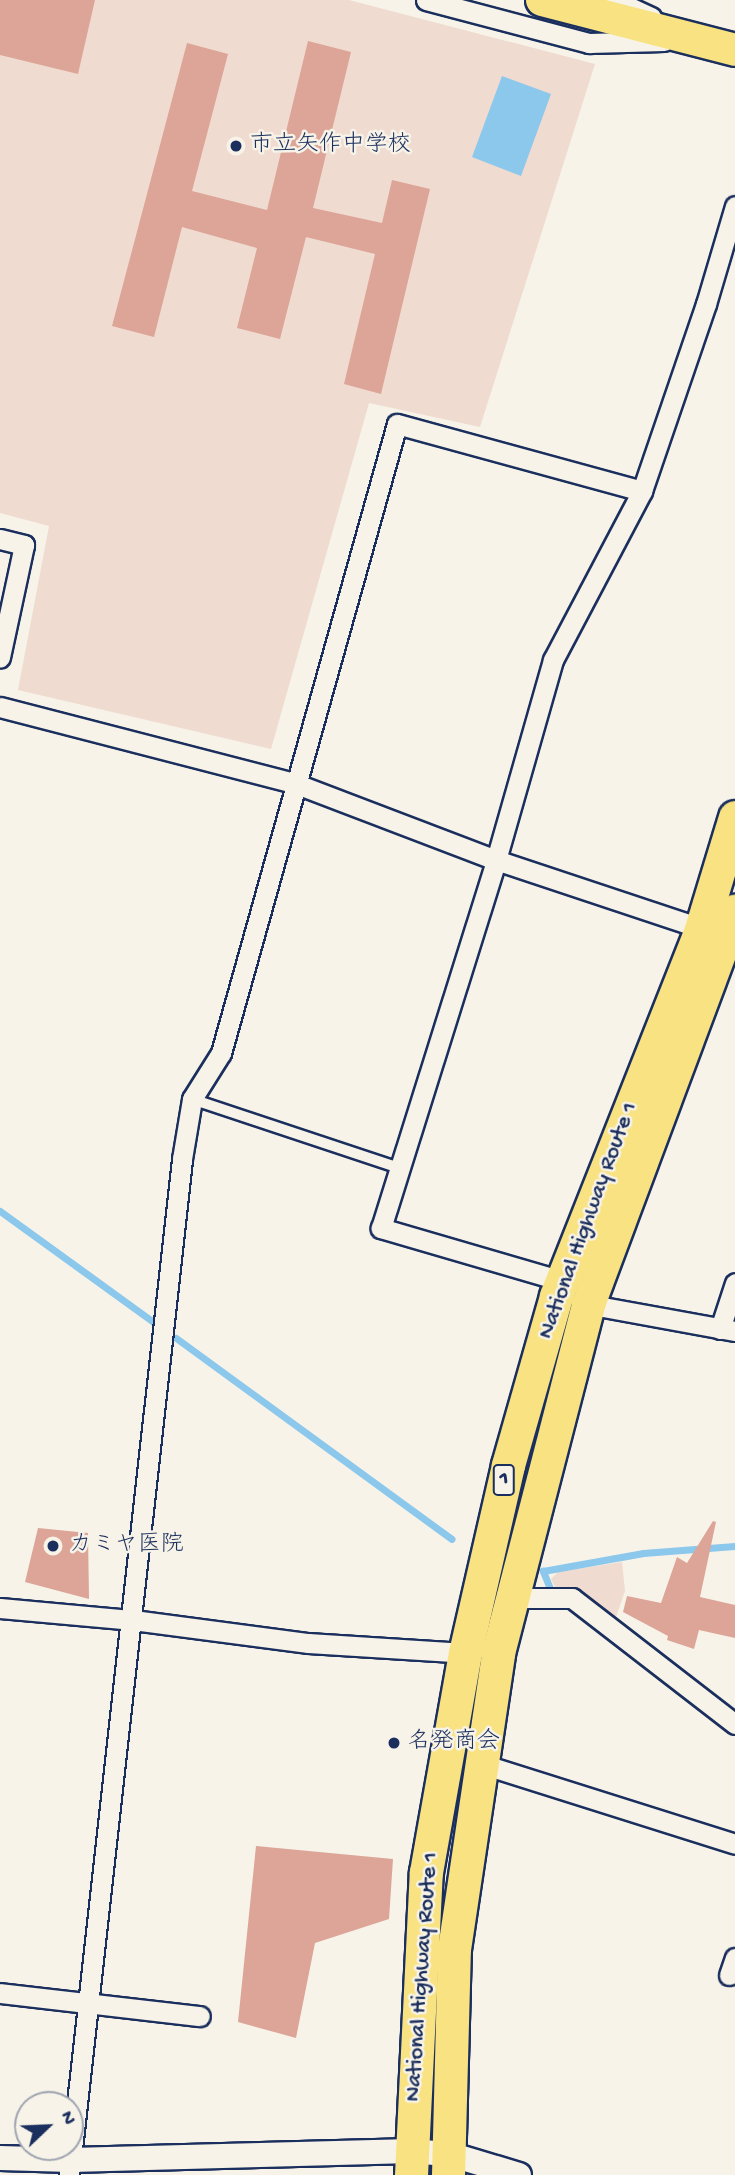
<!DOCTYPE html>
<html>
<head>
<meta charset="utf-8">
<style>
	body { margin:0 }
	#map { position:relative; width:735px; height:2175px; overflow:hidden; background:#f7f3e8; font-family:"Gochi Hand","Klee One",sans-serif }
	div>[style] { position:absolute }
	.built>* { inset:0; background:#efdbd0 }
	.water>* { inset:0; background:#8cc7ec }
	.stream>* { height:7px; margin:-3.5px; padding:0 3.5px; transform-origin:3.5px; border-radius:3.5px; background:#8cc7ec }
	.building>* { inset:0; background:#dda498 }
	.roads { filter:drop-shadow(2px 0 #1b2f5e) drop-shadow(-2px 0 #1b2f5e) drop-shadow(0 2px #1b2f5e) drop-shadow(0 -2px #1b2f5e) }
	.service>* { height:10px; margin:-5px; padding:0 5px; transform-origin:5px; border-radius:5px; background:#f7f3e8 }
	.minor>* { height:19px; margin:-9.5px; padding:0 9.5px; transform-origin:9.5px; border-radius:9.5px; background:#f7f3e8 }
	.tertiary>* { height:24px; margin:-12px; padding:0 12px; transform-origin:12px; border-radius:12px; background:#f7f3e8 }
	.primary>* { height:32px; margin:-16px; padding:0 16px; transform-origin:16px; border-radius:16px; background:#f8e281 }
	.trunk>* { height:33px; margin:-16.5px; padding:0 16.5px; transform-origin:16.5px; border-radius:16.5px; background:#f8e281 }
	.dots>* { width:19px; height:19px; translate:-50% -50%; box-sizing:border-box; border:4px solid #f7f3e8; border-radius:50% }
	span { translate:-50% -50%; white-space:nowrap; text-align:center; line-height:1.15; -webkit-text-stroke:5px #f7f3e8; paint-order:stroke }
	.shield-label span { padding:2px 5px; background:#f7f3e8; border:2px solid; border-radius:5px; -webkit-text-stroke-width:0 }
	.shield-label { font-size:21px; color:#1b2f5e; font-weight:700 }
	.poi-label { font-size:23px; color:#1b2f5e }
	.left { translate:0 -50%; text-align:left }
	.street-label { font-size:23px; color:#1b2f5e }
	.north { position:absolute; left:14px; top:2091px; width:70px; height:70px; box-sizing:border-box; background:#f7f3e8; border:2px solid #9fa5b1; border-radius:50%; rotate:67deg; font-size:19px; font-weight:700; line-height:28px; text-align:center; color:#1b2f5e }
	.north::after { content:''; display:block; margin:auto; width:24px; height:32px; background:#1b2f5e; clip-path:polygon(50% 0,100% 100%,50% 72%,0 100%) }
</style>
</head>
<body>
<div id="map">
	<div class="built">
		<div style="clip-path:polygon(0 0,349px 0,595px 64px,480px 427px,369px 403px,271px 749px,18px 690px,49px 526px,0 513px)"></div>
		<div style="clip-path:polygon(622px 1562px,625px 1591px,615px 1620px,556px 1589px,551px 1579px,558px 1572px)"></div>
	</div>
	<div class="water">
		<div style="clip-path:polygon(502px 76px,551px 94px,521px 176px,472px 157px)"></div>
	</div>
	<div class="stream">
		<div style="left:0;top:1211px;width:191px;rotate:35.9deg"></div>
		<div style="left:176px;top:1338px;width:341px;rotate:36.1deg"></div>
		<div style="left:551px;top:1591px;width:22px;rotate:-112deg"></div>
		<div style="left:543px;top:1571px;width:102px;rotate:-10.2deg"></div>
		<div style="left:643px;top:1553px;width:92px;rotate:-4.4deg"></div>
	</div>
	<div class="building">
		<div style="clip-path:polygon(0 0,95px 0,78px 74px,0 55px)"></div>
		<div style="clip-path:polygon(308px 41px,351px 52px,313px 208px,382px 223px,392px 180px,430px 189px,381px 394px,344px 384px,375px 254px,306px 237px,280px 339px,237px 328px,257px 248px,182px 227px,154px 337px,112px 326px,187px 43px,228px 54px,192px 191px,267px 210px)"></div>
		<div style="clip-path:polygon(713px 1521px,716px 1522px,700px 1597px,735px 1605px,735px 1638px,699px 1630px,694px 1649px,667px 1640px,668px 1636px,623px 1612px,627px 1596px,661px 1603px,677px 1557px,687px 1563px)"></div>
		<div style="clip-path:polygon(38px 1528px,88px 1533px,89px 1599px,25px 1582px)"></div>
		<div style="clip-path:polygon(256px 1846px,393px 1859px,389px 1919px,315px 1943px,296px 2038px,238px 2022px)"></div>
	</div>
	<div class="roads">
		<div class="service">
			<div style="left:192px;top:1099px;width:219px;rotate:18.4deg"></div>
		</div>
		<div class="minor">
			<div style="left:426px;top:0;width:169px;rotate:14.8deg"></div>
			<div style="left:589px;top:43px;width:75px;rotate:-1.5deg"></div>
			<div style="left:614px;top:0;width:41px;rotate:24.7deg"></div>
			<div style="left:0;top:539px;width:25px;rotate:14deg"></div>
			<div style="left:24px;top:545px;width:115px;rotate:102.1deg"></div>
			<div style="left:0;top:707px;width:304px;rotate:14.5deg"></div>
			<div style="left:294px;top:783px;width:216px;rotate:20.9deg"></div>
			<div style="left:496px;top:860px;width:225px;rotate:18.4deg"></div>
			<div style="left:562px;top:1281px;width:189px;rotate:-163.7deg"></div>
			<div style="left:381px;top:1228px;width:386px;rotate:-72.6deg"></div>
			<div style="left:496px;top:860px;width:208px;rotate:-74.1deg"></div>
			<div style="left:553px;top:660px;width:191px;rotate:-62.2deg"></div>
			<div style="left:642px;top:491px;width:198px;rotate:-71.1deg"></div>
			<div style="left:706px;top:304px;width:102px;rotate:-73.5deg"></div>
			<div style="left:581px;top:1303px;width:157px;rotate:10.3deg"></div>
			<div style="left:720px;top:1329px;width:48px;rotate:-71.9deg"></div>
			<div style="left:514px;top:1598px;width:58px"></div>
			<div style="left:572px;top:1598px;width:206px;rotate:37.7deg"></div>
			<div style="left:0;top:1608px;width:134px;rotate:5.2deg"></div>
			<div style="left:133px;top:1620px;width:177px;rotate:7.5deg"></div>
			<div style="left:308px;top:1643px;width:157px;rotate:3.6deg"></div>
			<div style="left:482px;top:1764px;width:265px;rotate:17.5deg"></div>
			<div style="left:729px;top:1975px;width:18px;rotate:-71deg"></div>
			<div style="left:0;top:1993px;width:201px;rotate:6.6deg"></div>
			<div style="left:69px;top:2175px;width:1022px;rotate:-83.65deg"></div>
			<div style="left:182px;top:1159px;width:61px;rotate:-80.5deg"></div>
			<div style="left:192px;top:1099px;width:54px;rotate:-57.8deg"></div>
			<div style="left:221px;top:1053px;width:653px;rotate:-74.37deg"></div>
			<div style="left:397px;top:424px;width:254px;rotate:15.3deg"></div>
		</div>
		<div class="tertiary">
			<div style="left:0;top:2158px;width:71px;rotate:1.6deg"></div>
			<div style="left:71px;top:2160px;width:341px;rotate:-1.5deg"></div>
			<div style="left:412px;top:2151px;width:37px;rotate:5deg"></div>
			<div style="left:449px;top:2154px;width:73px;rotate:16.7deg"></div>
		</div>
		<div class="primary">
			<div style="left:542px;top:0;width:199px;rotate:14.5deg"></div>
		</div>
		<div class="trunk">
			<div style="left:411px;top:2175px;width:303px;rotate:-87.2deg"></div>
			<div style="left:426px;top:1872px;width:222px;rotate:-79.9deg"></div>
			<div style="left:465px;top:1653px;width:193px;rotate:-77.1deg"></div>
			<div style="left:508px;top:1465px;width:176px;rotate:-74.1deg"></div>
			<div style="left:556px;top:1296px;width:395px;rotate:-68.4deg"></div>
			<div style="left:701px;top:929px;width:117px;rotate:-73.1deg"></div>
			<div style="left:448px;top:2175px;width:226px;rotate:-88.5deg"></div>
			<div style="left:454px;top:1949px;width:299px;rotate:-81.5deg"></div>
			<div style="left:498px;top:1653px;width:360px;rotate:-75.5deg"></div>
			<div style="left:588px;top:1304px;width:420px;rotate:-69.5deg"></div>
		</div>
	</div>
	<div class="dots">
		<div style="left:236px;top:146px;background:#1b2f5e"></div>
		<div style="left:53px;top:1546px;background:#1b2f5e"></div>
		<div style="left:394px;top:1743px;background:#1b2f5e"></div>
	</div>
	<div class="shield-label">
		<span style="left:504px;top:1480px">1</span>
	</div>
	<div class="poi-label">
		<span class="left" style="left:250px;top:146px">市立矢作中学校</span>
		<span class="left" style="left:69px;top:1546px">カミヤ医院</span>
		<span class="left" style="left:408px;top:1743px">名発商会</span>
	</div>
	<div class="street-label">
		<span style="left:589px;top:1221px;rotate:-70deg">National Highway Route 1</span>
		<span style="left:423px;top:1977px;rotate:-86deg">National Highway Route 1</span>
	</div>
	<div class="north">N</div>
</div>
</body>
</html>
